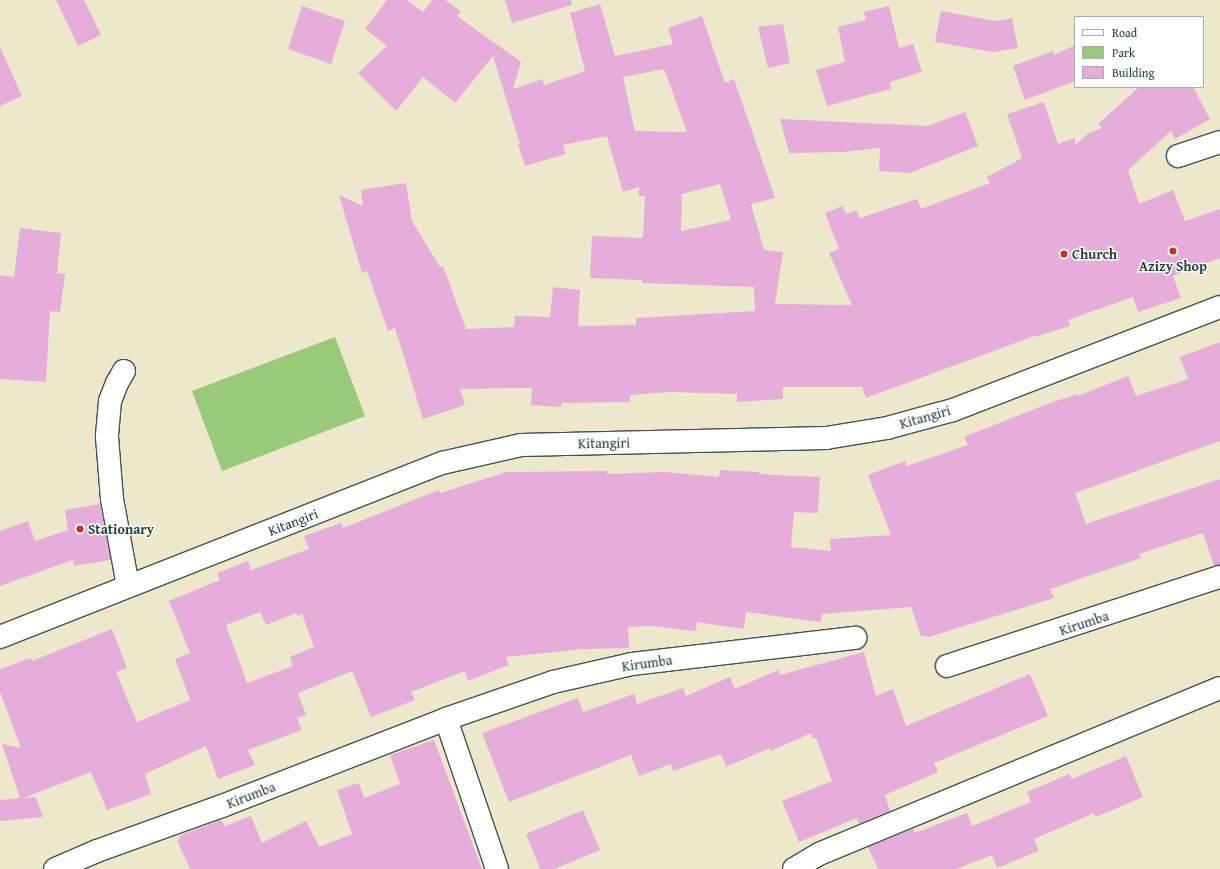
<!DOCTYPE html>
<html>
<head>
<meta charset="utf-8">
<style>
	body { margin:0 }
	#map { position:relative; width:1220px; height:869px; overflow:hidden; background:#ede7cc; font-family:"Gentium Book Plus",serif }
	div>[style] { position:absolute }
	.green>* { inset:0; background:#99ca79 }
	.building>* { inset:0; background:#e6addb }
	.roads { filter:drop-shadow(1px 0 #3e564b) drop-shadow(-1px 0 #3e564b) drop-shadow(0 1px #3e564b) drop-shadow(0 -1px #3e564b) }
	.street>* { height:22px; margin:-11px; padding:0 11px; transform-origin:11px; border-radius:11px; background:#fff }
	.secondary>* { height:22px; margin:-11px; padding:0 11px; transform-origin:11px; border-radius:11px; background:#fff }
	.dots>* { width:11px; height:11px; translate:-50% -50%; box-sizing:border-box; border:2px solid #fff; border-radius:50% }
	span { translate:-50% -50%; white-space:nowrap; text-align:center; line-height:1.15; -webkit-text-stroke:3px #fff; paint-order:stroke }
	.poi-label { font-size:14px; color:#1f3d34; font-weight:700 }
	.left { translate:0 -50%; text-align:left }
	.street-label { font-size:14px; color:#1f3d34 }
	.legend { position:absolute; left:1074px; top:16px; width:130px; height:72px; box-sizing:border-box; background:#fff; border:1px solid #a5b1ae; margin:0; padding:5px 7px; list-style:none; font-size:12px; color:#1f3d34 }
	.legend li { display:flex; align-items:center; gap:8px; height:20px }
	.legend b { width:20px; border:1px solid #a5b1ae }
</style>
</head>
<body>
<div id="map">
	<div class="green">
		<div style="clip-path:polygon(335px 337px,365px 416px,222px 471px,192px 391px)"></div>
	</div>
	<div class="building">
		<div style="clip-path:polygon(56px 0,84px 0,101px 35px,78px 46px)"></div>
		<div style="clip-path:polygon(evenodd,387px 0,407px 0,423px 12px,432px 0,445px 0,461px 11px,457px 16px,521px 62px,513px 89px,543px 79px,544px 85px,585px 71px,570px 13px,600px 4px,615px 56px,673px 44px,668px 28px,702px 16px,725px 83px,734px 79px,775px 198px,751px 204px,764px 250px,783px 252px,775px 304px,852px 305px,829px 253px,839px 249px,825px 213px,842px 206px,846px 214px,856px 210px,860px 218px,917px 199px,921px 209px,990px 183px,987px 177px,1022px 158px,1007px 114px,1044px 102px,1058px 144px,1075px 138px,1075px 145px,1089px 133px,1101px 128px,1099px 123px,1139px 87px,1193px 87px,1210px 119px,1175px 139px,1171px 131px,1128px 170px,1139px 204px,1173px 190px,1185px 221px,1220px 209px,1220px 258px,1173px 276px,1181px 298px,1138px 312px,1133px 297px,1068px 320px,1070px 326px,1034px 337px,1034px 336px,866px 398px,862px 387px,783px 387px,783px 399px,737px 402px,737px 394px,671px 392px,630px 395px,630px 402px,562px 403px,561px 407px,531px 405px,532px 388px,460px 389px,465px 405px,423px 419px,395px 328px,388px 331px,367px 271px,362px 273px,339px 195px,363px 206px,361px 190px,406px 183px,412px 221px,440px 267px,443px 266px,466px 329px,514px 327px,515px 316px,550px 317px,553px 287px,580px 290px,578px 326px,636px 325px,636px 318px,755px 311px,754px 287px,642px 283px,642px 280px,590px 278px,592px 236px,643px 238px,645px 196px,639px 196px,639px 187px,623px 192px,607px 136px,563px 145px,566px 154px,525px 166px,518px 144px,520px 144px,493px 56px,455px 103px,423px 77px,396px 111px,358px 73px,387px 46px,365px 29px,387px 0,664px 69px,687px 132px,635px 131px,623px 77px,664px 69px,387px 0,720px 184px,731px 220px,681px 231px,682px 194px,720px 184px)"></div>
		<div style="clip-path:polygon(505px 0,571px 0,572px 5px,512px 23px)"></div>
		<div style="clip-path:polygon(302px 6px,345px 21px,331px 64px,288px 49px)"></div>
		<div style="clip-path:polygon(889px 6px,899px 48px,913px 44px,922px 72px,890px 82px,891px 89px,827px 106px,816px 70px,845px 62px,838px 27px,866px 20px,864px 12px)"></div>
		<div style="clip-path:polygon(941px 11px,996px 21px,1012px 18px,1018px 48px,993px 52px,935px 42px)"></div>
		<div style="clip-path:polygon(783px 24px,790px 63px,768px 68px,758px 27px)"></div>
		<div style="clip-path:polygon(1075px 45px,1075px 81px,1025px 100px,1013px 66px,1053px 51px,1054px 55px)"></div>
		<div style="clip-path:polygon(0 47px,22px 96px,0 106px)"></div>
		<div style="clip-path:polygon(965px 112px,978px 146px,910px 173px,879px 171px,880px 148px,844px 152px,789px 153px,780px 119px,928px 126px)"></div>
		<div style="clip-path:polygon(20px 228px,61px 233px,57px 273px,65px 274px,60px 312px,50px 311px,46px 382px,0 379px,0 275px,14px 277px)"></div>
		<div style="clip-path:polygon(evenodd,1220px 342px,1220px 441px,1075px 493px,1086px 524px,1220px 479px,1220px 565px,1214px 566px,1203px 533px,1139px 554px,1141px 558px,1050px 589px,1054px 598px,929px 637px,921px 636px,911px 607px,822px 614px,821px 622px,746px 612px,744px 629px,697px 622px,696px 631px,651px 626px,628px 627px,629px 648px,584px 649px,506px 657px,509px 665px,468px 681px,465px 671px,411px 692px,415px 700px,371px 717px,352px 671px,298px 693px,306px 715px,297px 718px,302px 730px,248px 750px,255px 765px,218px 779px,206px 746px,145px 774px,151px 794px,107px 810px,91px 772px,23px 798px,36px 797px,43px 817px,0 821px,0 800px,20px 798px,2px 744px,21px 748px,0 692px,0 669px,31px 658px,32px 661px,112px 629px,127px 668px,116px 672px,137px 722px,190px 700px,175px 659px,190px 653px,169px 601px,220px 580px,217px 573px,248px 561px,251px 570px,309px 549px,304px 536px,341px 523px,343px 528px,439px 490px,440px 493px,507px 472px,607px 471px,607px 474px,664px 472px,719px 477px,720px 470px,759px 472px,759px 474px,820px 477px,818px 513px,794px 512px,791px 547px,831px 551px,830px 539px,891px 535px,868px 475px,905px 461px,907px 466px,968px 445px,964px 437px,1047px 404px,1078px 394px,1078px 396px,1128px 376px,1136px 396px,1188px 379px,1180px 357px,1220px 342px,260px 612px,266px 625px,296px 613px,297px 616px,302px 614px,314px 647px,290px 657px,293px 666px,247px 683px,226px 625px,260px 612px)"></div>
		<div style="clip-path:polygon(100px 504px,111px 560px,74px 566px,73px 560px,0 586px,0 531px,28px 521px,35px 541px,68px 530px,65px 510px)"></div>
		<div style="clip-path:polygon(864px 652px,876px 696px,893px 689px,906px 726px,1030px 674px,1048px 716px,934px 763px,938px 772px,885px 795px,890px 811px,859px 824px,857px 818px,799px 842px,782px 801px,832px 781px,816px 738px,813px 739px,811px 733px,771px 751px,770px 748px,726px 767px,721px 754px,673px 771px,671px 764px,639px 776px,631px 755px,509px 802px,482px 733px,578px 698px,583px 712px,634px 694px,637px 704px,683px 688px,686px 696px,730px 677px,735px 689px,778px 670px,780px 675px)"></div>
		<div style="clip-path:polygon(434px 740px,482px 869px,190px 869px,177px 840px,180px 839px,179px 836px,221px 820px,225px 826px,251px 816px,262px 843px,306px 821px,319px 847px,352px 834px,337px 790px,359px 783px,364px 798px,400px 784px,390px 755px)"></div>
		<div style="clip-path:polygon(1126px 756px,1143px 797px,1096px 817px,1094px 813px,1034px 839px,1039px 851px,997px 868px,992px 855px,956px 869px,878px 869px,868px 847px,913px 829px,915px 833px,967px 813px,972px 826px,1031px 802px,1027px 792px,1069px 774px,1072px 779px)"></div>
		<div style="clip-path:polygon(583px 810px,600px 850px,554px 869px,540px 869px,526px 834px)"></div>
	</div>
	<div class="roads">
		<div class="street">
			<div style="left:1178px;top:156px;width:44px;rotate:-18.4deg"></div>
			<div style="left:124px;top:371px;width:14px;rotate:120deg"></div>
			<div style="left:117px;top:383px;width:19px;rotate:111deg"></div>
			<div style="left:110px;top:401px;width:36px;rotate:95deg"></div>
			<div style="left:107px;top:437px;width:62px;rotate:85.4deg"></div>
			<div style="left:112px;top:499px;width:88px;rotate:79.6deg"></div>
			<div style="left:947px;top:666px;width:287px;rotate:-18.1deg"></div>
			<div style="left:446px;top:719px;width:158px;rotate:71.2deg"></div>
			<div style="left:55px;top:869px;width:46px;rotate:-23.2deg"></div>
			<div style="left:97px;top:851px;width:133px;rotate:-19.8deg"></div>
			<div style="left:222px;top:806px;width:240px;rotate:-21.2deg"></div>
			<div style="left:446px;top:719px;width:113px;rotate:-19.1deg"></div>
			<div style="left:553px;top:682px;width:81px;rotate:-12.8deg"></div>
			<div style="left:632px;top:664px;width:225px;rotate:-6.7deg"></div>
			<div style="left:794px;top:869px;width:29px;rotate:-31deg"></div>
			<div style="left:819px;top:854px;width:434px;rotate:-22.5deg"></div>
		</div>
		<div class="secondary">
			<div style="left:0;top:637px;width:475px;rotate:-21.5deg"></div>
			<div style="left:442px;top:463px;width:81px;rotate:-12.8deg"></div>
			<div style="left:521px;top:445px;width:305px;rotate:-1.3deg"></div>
			<div style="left:826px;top:438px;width:62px;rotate:-9.3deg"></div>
			<div style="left:887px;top:428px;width:68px;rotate:-15.3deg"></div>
			<div style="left:953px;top:410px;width:286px;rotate:-21.1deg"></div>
		</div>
	</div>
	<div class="dots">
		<div style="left:1173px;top:251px;background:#c8321e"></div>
		<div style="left:1064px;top:254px;background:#c8321e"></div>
		<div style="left:80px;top:529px;background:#c8321e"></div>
	</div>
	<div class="poi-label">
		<span class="left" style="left:1072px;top:254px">Church</span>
		<span style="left:1173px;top:266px">Azizy Shop</span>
		<span class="left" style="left:88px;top:529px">Stationary</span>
	</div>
	<div class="street-label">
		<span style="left:925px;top:417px;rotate:-16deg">Kitangiri</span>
		<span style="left:604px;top:443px;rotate:-1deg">Kitangiri</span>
		<span style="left:293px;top:522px;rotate:-21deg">Kitangiri</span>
		<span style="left:1084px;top:623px;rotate:-18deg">Kirumba</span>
		<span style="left:647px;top:663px;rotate:-8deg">Kirumba</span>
		<span style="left:251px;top:795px;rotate:-21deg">Kirumba</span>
	</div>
	<ul class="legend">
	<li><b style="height:5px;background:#fff"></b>Road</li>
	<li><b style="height:11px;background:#99ca79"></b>Park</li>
	<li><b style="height:11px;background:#e6addb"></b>Building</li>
	</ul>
</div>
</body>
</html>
